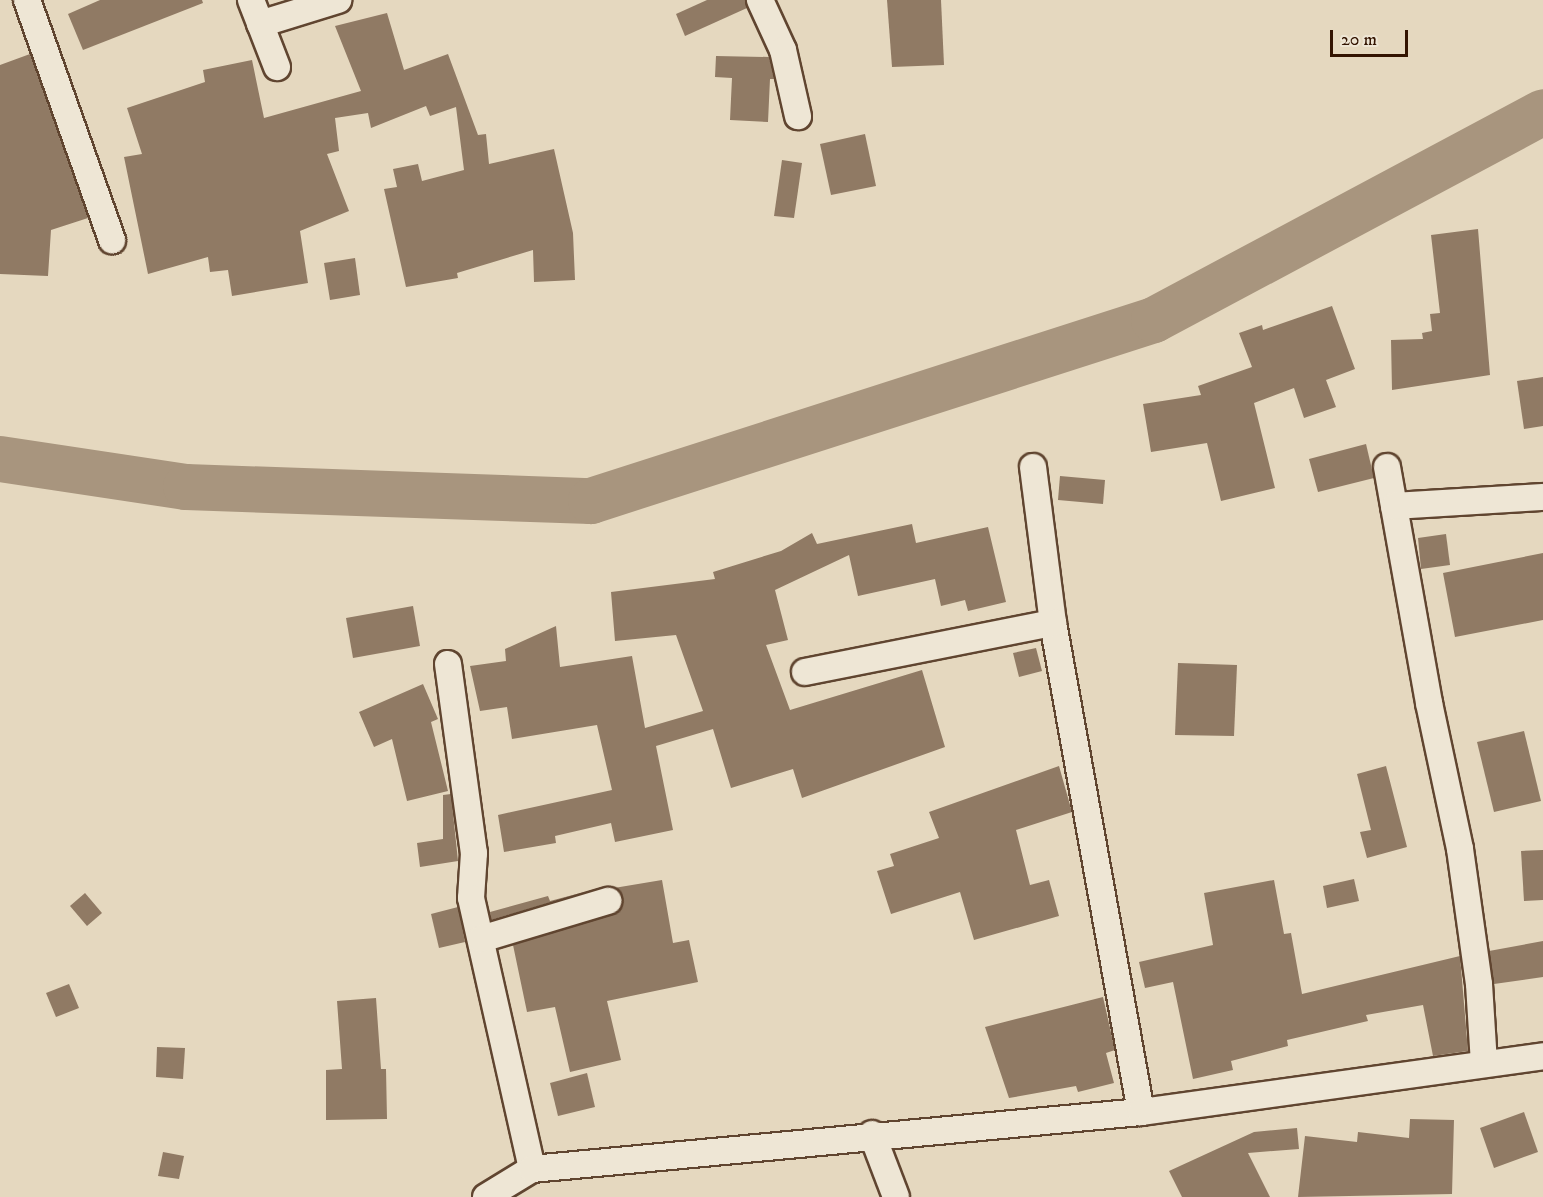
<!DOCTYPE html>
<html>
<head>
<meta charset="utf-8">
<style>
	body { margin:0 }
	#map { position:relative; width:1543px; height:1197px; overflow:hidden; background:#e5d8bf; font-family:"IM FELL DW Pica",serif }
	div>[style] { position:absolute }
	.river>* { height:46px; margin:-23px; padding:0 23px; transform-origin:23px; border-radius:23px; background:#a8957e }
	.building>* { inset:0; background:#907a64 }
	.roads { filter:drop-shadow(2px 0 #604530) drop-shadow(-2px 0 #604530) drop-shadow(0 2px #604530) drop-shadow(0 -2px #604530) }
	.street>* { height:26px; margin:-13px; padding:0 13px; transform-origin:13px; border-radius:13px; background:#eee6d5 }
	span { translate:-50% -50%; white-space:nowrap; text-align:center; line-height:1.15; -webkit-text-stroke:6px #eee6d5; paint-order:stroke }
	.scale { position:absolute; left:1330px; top:30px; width:78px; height:27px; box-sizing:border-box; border:3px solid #331401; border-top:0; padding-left:8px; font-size:18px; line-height:21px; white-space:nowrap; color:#331401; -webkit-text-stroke:4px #eee6d5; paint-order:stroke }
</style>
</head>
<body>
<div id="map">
	<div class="river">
		<div style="left:0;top:459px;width:188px;rotate:8.6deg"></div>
		<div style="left:186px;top:487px;width:405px;rotate:2deg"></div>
		<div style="left:591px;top:501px;width:591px;rotate:-17.82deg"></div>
		<div style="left:1154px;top:320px;width:441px;rotate:-28.1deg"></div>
	</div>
	<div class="building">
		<div style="clip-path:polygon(100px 0,202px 0,203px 3px,83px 50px,68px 14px)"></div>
		<div style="clip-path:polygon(707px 0,745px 0,747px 8px,685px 36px,676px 14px)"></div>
		<div style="clip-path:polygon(887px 0,941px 0,944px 65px,892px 67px)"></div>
		<div style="clip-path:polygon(387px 13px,404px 70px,448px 54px,478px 135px,486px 134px,489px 164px,554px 149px,573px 233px,575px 280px,534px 282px,533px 250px,457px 273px,458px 278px,406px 287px,384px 189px,397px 187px,393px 169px,418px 164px,422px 181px,464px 170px,456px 107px,430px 116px,426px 106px,371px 128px,368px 113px,335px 118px,339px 151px,327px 154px,349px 211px,300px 231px,308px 283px,232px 296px,228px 270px,210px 272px,208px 257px,148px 274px,124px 157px,142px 154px,127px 108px,205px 82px,203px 70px,252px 60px,264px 118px,361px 91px,335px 26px)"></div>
		<div style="clip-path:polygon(30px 54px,88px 218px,51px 230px,48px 276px,0 274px,0 65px)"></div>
		<div style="clip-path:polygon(716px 56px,769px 57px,774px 79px,770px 79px,768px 122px,730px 120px,732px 78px,715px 77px)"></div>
		<div style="clip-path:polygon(865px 134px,876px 186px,831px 195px,820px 144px)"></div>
		<div style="clip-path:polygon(782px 160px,802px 163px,794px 218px,774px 216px)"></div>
		<div style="clip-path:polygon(1478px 229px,1490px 375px,1392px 390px,1391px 340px,1423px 339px,1422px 333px,1432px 331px,1430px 314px,1440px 313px,1431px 235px)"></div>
		<div style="clip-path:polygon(355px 258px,360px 295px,330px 300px,324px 263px)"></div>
		<div style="clip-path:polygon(1332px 306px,1355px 369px,1326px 380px,1336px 407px,1304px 418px,1294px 388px,1254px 403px,1275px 488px,1221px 501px,1207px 443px,1151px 452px,1143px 404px,1201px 395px,1198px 386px,1252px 367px,1239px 333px,1262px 325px,1263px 330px)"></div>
		<div style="clip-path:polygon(1543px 377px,1543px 426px,1524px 429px,1517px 381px)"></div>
		<div style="clip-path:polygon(1366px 444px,1374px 478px,1318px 492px,1309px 459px)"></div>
		<div style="clip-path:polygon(1060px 476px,1105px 480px,1103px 504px,1058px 500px)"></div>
		<div style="clip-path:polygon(912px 524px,916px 543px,988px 527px,1006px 602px,968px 611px,965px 600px,941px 606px,935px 579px,858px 596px,849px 555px,775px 590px,788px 640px,766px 645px,790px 710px,922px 670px,945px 747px,802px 798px,793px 769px,731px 788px,713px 729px,656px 746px,673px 830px,615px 842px,611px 823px,555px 836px,556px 843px,504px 852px,498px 815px,612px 790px,597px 725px,512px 739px,507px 707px,480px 711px,470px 666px,506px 661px,505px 649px,556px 626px,560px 667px,632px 656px,645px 728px,703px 711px,676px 635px,615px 641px,611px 592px,715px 579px,713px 572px,781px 551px,812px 533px,817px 544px)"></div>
		<div style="clip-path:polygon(1446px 534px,1450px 565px,1421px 569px,1418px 538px)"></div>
		<div style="clip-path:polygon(1543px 553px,1543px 620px,1455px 637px,1443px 573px)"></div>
		<div style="clip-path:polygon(413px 606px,420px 646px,353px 658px,346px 618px)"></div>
		<div style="clip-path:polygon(1036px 648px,1042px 671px,1019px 677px,1013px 653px)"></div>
		<div style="clip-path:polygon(1178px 663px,1237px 665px,1234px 736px,1175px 735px)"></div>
		<div style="clip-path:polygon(423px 684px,438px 719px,431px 722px,448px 791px,407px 801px,392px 739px,374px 747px,359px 712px)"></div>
		<div style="clip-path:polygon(1524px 731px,1541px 801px,1494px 812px,1477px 742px)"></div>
		<div style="clip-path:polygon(1059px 766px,1072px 812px,1016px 830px,1030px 885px,1049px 880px,1059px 916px,974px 940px,960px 892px,891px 914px,877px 871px,894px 866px,890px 854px,939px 838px,929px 812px)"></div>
		<div style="clip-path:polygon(1386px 766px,1407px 847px,1367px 858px,1360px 832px,1371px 830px,1357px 774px)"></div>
		<div style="clip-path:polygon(451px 794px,458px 861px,420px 867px,417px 843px,443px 839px,443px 795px)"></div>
		<div style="clip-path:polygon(1543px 850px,1543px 900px,1524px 901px,1521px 851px)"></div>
		<div style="clip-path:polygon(1354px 879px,1359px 901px,1327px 908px,1323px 886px)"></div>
		<div style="clip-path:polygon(662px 880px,673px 943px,689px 940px,698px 982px,607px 1001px,621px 1060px,570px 1072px,555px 1007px,527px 1012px,513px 945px,612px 915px,623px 904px,614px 888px)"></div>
		<div style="clip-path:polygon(1274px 880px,1284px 934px,1291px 933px,1302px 994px,1460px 956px,1468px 1051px,1433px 1056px,1423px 1005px,1366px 1015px,1368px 1021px,1287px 1040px,1288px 1046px,1231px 1061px,1233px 1070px,1193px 1079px,1173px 982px,1145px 988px,1139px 962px,1213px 945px,1204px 893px)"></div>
		<div style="clip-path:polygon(588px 891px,491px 920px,490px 912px,548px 896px,550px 901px)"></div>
		<div style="clip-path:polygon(85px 893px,102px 913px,87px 926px,70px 906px)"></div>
		<div style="clip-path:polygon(458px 907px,465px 942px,439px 948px,431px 914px)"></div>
		<div style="clip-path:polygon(1543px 941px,1543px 977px,1494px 984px,1489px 951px)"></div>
		<div style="clip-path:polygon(69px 984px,79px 1008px,56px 1017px,46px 993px)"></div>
		<div style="clip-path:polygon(1103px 997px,1115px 1050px,1106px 1053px,1114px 1083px,1078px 1092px,1076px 1086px,1009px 1098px,985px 1027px)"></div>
		<div style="clip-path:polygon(376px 998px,381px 1069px,386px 1069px,387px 1119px,326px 1120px,326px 1070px,342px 1069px,337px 1001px)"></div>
		<div style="clip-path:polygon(157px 1047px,185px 1048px,183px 1079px,156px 1077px)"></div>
		<div style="clip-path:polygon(587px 1073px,595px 1107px,558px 1116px,550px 1083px)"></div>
		<div style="clip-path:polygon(1524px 1112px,1538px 1152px,1494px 1168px,1480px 1128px)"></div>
		<div style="clip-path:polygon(1410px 1119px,1454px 1120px,1452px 1194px,1298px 1197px,1305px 1136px,1357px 1142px,1358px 1132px,1409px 1138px)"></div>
		<div style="clip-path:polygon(1297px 1128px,1299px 1149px,1248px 1153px,1270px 1197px,1182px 1197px,1169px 1171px,1254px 1132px)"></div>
		<div style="clip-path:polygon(163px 1152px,184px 1156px,179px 1179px,158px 1176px)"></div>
	</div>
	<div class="roads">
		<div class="street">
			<div style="left:27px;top:0;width:255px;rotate:70.5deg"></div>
			<div style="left:251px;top:0;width:72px;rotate:68.8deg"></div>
			<div style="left:760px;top:0;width:55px;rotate:65.3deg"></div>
			<div style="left:783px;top:50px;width:68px;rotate:77.2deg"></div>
			<div style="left:260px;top:24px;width:82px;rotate:-17.1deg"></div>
			<div style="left:1033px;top:467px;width:157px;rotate:82.7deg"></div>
			<div style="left:1053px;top:623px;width:497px;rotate:79.8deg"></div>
			<div style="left:1387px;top:467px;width:240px;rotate:79.9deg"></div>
			<div style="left:1429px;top:703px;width:149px;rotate:78deg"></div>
			<div style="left:1460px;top:849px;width:136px;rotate:82deg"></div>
			<div style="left:1479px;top:984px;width:79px;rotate:86.4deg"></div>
			<div style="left:1394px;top:506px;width:149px;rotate:-3.5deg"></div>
			<div style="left:448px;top:664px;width:191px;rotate:82.2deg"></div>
			<div style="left:474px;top:853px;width:45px;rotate:93.8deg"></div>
			<div style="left:471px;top:898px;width:278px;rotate:77.3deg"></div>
			<div style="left:805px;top:672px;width:253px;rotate:-11.2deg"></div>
			<div style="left:481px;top:939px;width:133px;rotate:-16.7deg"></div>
			<div style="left:872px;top:1134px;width:67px;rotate:69.1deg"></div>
			<div style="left:486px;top:1197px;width:54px;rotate:-31.3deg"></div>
			<div style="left:532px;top:1169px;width:612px;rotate:-5.35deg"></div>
			<div style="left:1141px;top:1112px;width:406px;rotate:-7.9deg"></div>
		</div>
	</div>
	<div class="scale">20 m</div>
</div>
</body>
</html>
